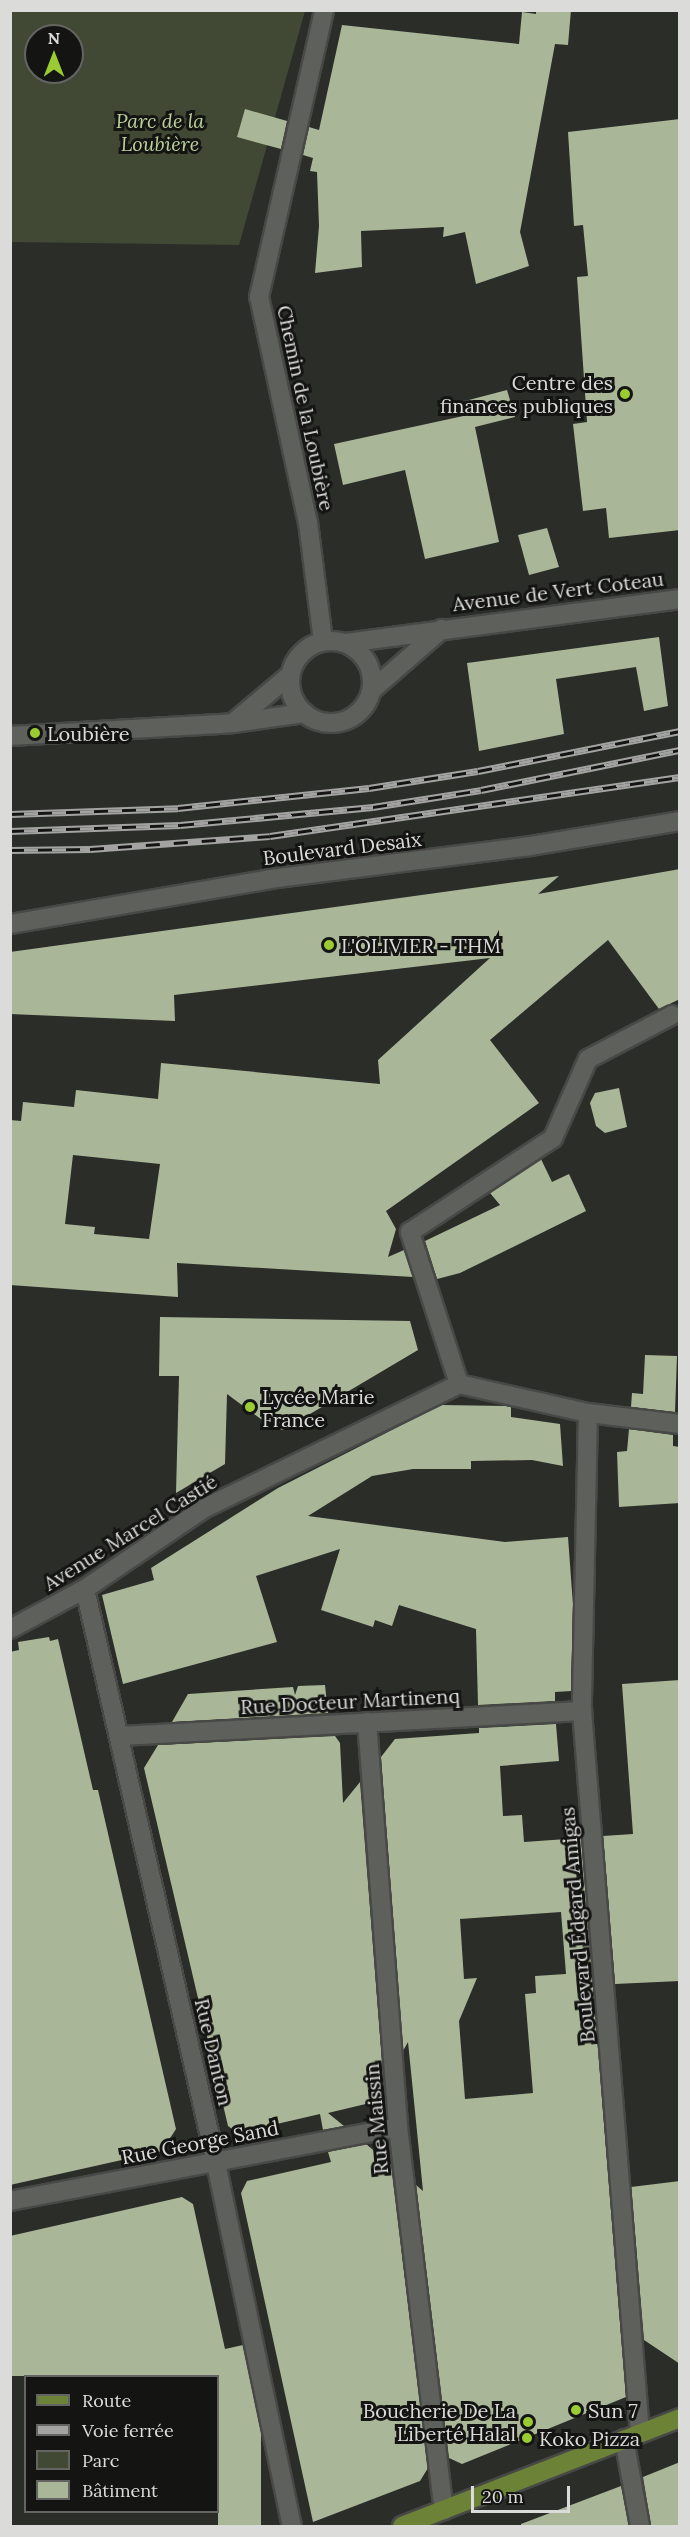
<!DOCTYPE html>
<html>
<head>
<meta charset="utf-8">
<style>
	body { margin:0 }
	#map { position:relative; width:690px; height:2537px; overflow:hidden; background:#2b2d29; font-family:Lora,serif }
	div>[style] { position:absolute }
	.green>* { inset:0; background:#414935 }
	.building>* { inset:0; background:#aab698 }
	.roads { filter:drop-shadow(2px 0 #484946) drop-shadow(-2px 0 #484946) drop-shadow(0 2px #484946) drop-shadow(0 -2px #484946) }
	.street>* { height:18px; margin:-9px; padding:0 9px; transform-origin:9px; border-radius:9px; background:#5e605c }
	.secondary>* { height:18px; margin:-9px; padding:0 9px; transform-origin:9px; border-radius:9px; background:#5e605c }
	.secondary>.ring { margin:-9px; padding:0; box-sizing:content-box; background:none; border:18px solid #5e605c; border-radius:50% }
	.primary>* { height:18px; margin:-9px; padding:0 9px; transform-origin:9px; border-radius:9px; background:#6b8237 }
	.rail>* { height:7px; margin-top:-3.5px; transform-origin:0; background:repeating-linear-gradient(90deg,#141513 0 14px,#a3a4a2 0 28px); box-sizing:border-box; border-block:2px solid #a3a4a2 }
	.dots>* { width:16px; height:16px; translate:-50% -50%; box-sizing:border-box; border:3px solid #141513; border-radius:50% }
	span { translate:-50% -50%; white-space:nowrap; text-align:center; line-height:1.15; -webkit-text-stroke:6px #141513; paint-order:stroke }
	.park-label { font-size:20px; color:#bacf9b; font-style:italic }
	.poi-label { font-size:20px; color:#dbdcda }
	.right { translate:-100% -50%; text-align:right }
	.left { translate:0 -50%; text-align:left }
	.street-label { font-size:20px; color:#dbdcda }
	.frame { position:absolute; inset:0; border:12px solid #dbdcda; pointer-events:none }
	.legend { position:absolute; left:24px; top:2375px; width:195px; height:138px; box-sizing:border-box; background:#141513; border:2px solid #646563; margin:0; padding:8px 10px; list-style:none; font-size:18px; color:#dbdcda }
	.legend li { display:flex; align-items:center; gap:12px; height:30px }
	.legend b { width:30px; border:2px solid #646563 }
	.north { position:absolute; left:24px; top:24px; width:60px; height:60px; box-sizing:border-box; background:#141513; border:2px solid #646563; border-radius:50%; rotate:0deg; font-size:16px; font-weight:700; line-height:24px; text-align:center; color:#dbdcda }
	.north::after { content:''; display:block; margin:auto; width:21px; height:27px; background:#9bcb33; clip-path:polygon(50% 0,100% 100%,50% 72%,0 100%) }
	.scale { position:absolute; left:471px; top:2486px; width:99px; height:27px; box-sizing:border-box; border:3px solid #dbdcda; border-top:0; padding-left:8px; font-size:18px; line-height:21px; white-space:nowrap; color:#dbdcda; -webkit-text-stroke:4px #141513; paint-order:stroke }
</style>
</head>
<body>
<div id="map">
	<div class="green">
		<div style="clip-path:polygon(evenodd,11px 11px,305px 11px,239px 245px,11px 242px,11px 11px,36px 36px,72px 36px,72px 72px,36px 72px,36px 36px)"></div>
	</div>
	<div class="building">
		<div style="clip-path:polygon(536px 10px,571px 10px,568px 45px,555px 44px,520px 232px,529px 266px,476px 284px,465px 232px,443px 237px,444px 227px,361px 231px,362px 267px,315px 273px,319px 226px,317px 172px,310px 171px,313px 158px,303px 155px,309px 127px,319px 130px,342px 25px,519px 44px,522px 12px,536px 14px)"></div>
		<div style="clip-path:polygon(245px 109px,287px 121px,281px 149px,237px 137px)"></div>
		<div style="clip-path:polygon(680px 119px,680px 530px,609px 538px,606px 508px,583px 511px,573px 424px,587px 422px,577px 277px,588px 276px,583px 225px,574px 226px,568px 132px)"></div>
		<div style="clip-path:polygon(507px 390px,515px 417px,475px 427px,499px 542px,425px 559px,405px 470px,343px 485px,334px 444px,468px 415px,465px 401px)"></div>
		<div style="clip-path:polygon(547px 528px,559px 567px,529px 575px,518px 535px)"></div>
		<div style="clip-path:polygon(659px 637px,668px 706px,644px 711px,636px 667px,556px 679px,564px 734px,479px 751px,467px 663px)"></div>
		<div style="clip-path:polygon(evenodd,680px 869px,680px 999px,659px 1009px,608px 940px,490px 1040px,539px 1103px,386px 1211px,396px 1229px,388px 1257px,404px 1250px,413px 1277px,177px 1263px,178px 1297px,10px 1285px,10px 1120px,21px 1121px,23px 1102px,74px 1107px,76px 1090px,158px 1099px,161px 1063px,380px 1084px,378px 1060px,490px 958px,174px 995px,175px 1021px,10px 1014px,10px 952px,559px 876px,538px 894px,680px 869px,73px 1155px,160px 1164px,149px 1239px,94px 1234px,95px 1227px,65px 1224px,73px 1155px)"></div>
		<div style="clip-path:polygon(619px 1088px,627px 1127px,605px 1133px,596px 1126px,590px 1103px,595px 1093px)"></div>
		<div style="clip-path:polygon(541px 1159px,552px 1182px,569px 1174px,586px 1211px,460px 1273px,437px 1279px,425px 1241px,500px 1205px,490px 1193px)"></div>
		<div style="clip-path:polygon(160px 1317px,410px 1321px,418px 1350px,283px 1430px,273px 1428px,227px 1394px,225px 1464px,176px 1493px,179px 1376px,159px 1376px)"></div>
		<div style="clip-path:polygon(645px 1355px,677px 1356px,675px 1412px,631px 1407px,632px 1393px,643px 1394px)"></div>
		<div style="clip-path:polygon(441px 1405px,506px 1406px,511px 1407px,511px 1417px,560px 1424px,563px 1466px,532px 1460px,471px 1461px,471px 1469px,413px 1469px,372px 1476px,308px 1516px,505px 1542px,568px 1537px,573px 1605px,571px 1691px,555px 1692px,555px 1701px,478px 1705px,476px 1629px,399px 1605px,392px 1626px,375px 1620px,373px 1627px,321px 1610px,340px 1549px,256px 1576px,277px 1642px,123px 1684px,102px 1595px,154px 1580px,151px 1568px,278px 1488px)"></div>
		<div style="clip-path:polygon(629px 1429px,673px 1435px,673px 1446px,680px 1447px,680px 1503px,619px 1507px,617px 1452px,627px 1451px)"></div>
		<div style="clip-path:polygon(49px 1637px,50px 1641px,58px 1639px,93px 1790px,98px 1790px,176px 2129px,162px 2151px,10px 2185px,10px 1652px,19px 1650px,18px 1642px)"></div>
		<div style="clip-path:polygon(680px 1680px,680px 1981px,615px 1984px,603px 1836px,633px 1834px,622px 1684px)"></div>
		<div style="clip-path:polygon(325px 1685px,328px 1713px,172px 1722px,188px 1694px,293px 1687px,295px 1695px,298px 1686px)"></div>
		<div style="clip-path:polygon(evenodd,556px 1724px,559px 1761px,500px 1766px,503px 1816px,522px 1815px,524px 1842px,581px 1838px,626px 2397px,462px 2464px,449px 2458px,416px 2185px,423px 2191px,408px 2042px,403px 2051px,381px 1757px,395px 1739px,479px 1733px,479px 1728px,556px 1724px,561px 1912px,566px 1974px,535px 1976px,536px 1993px,525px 1994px,533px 2093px,465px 2099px,459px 2021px,477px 1978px,464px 1979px,460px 1919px,561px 1912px)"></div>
		<div style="clip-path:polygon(335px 1736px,340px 1743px,343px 1803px,360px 1782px,384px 2085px,374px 2102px,328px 2113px,344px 2126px,323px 2130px,320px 2114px,238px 2133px,228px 2126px,144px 1768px,158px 1745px)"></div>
		<div style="clip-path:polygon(366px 2144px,391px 2165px,428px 2468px,420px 2481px,313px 2522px,241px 2193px,247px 2181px,331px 2162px,328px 2152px)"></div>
		<div style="clip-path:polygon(680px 2181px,680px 2364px,644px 2340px,631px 2187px)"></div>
		<div style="clip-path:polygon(182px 2197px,193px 2204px,225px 2349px,243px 2345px,261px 2432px,261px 2526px,218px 2526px,218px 2376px,10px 2376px,10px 2236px)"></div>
		<div style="clip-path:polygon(680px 2462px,680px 2526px,651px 2526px,643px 2477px)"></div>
		<div style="clip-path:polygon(621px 2486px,629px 2526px,521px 2526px,521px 2524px)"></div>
	</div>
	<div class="roads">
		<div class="street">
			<div style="left:10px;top:924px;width:264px;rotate:-9.8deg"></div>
			<div style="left:270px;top:879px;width:257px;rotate:-7.2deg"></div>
			<div style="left:525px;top:847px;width:157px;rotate:-9.5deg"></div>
			<div style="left:459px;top:1384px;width:160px;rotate:-107.9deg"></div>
			<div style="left:410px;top:1232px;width:171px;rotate:-33.3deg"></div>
			<div style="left:553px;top:1138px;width:86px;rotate:-66.1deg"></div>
			<div style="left:588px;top:1059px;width:95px;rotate:-27.6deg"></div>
			<div style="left:588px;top:1413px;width:298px;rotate:91.2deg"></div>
			<div style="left:582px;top:1711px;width:724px;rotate:85.41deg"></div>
			<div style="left:85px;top:1589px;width:589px;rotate:77.14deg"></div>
			<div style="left:216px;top:2163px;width:371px;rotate:78.2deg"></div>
			<div style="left:10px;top:1629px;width:85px;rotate:-28.1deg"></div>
			<div style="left:85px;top:1589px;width:143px;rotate:-34.1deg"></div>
			<div style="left:203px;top:1509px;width:285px;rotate:-26deg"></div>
			<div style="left:459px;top:1384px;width:132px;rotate:12.7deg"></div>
			<div style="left:588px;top:1413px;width:93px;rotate:6.8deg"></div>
			<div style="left:367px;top:1722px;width:406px;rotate:85.6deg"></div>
			<div style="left:398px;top:2127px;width:386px;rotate:83.2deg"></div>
			<div style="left:120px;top:1736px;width:463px;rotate:-3.1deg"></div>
			<div style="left:10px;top:2201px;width:395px;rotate:-10.8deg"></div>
			<div style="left:624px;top:2439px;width:88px;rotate:79.6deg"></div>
		</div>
		<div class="secondary">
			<div class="ring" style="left:290px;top:641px;width:64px;height:64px"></div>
			<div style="left:323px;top:641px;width:119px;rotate:-97.2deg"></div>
			<div style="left:308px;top:523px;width:231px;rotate:-102.2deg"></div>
			<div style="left:259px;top:297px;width:294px;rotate:-77.2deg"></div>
			<div style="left:346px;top:643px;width:337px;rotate:-7.5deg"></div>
			<div style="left:372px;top:690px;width:93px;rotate:-41.1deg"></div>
			<div style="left:233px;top:723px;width:75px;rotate:-40.1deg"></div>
			<div style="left:10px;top:736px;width:223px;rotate:-3.3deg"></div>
			<div style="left:233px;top:723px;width:72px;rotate:-8deg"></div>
		</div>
		<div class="primary">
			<div style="left:402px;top:2526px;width:298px;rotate:-21.2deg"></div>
		</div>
	</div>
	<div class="rail">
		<div style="left:10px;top:814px;width:168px;rotate:-2deg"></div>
		<div style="left:178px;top:808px;width:192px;rotate:-6deg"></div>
		<div style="left:369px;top:788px;width:110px;rotate:-8.9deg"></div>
		<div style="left:478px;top:771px;width:206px;rotate:-11.2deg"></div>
		<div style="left:10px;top:831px;width:170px;rotate:-2deg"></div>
		<div style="left:180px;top:825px;width:194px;rotate:-5.3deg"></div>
		<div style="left:373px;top:807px;width:109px;rotate:-8.9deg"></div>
		<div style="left:481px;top:790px;width:203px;rotate:-11.4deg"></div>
		<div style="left:10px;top:850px;width:80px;rotate:-0.7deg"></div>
		<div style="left:90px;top:849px;width:180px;rotate:-4.1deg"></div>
		<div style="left:270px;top:836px;width:414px;rotate:-8.2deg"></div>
	</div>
	<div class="dots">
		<div style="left:625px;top:394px;background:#9bcb33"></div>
		<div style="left:35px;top:733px;background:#9bcb33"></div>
		<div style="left:329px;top:945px;background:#9bcb33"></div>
		<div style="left:250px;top:1407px;background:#9bcb33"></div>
		<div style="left:576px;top:2410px;background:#9bcb33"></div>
		<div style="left:528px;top:2422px;background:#9bcb33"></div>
		<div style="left:527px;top:2438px;background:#9bcb33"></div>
	</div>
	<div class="park-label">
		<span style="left:160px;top:132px">Parc de la<br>Loubière</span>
	</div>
	<div class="poi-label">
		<span class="right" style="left:613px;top:394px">Centre des<br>finances publiques</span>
		<span class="left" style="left:47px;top:733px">Loubière</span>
		<span class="left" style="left:341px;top:945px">L'OLIVIER - THM</span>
		<span class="left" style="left:262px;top:1408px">Lycée Marie<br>France</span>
		<span class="right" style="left:516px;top:2422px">Boucherie De La<br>Liberté Halal</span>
		<span class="left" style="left:588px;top:2410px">Sun 7</span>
		<span class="left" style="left:539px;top:2438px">Koko Pizza</span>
	</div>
	<div class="street-label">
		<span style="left:306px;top:408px;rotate:78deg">Chemin de la Loubière</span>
		<span style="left:558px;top:591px;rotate:-7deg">Avenue de Vert Coteau</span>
		<span style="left:342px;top:848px;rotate:-7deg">Boulevard Desaix</span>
		<span style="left:130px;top:1532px;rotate:-32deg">Avenue Marcel Castié</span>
		<span style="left:350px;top:1701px;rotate:-3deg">Rue Docteur Martinenq</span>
		<span style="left:577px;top:1925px;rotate:-95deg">Boulevard Édgard Amigas</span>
		<span style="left:214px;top:2052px;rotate:77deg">Rue Danton</span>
		<span style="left:376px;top:2119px;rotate:-95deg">Rue Maissin</span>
		<span style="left:200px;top:2142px;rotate:-11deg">Rue George Sand</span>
	</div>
	<div class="frame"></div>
	<ul class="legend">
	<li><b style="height:8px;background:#6b8237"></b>Route</li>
	<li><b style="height:8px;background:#a3a4a2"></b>Voie ferrée</li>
	<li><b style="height:16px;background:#414935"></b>Parc</li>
	<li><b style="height:16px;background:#aab698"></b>Bâtiment</li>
	</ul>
	<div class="north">N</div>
	<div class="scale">20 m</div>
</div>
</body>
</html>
